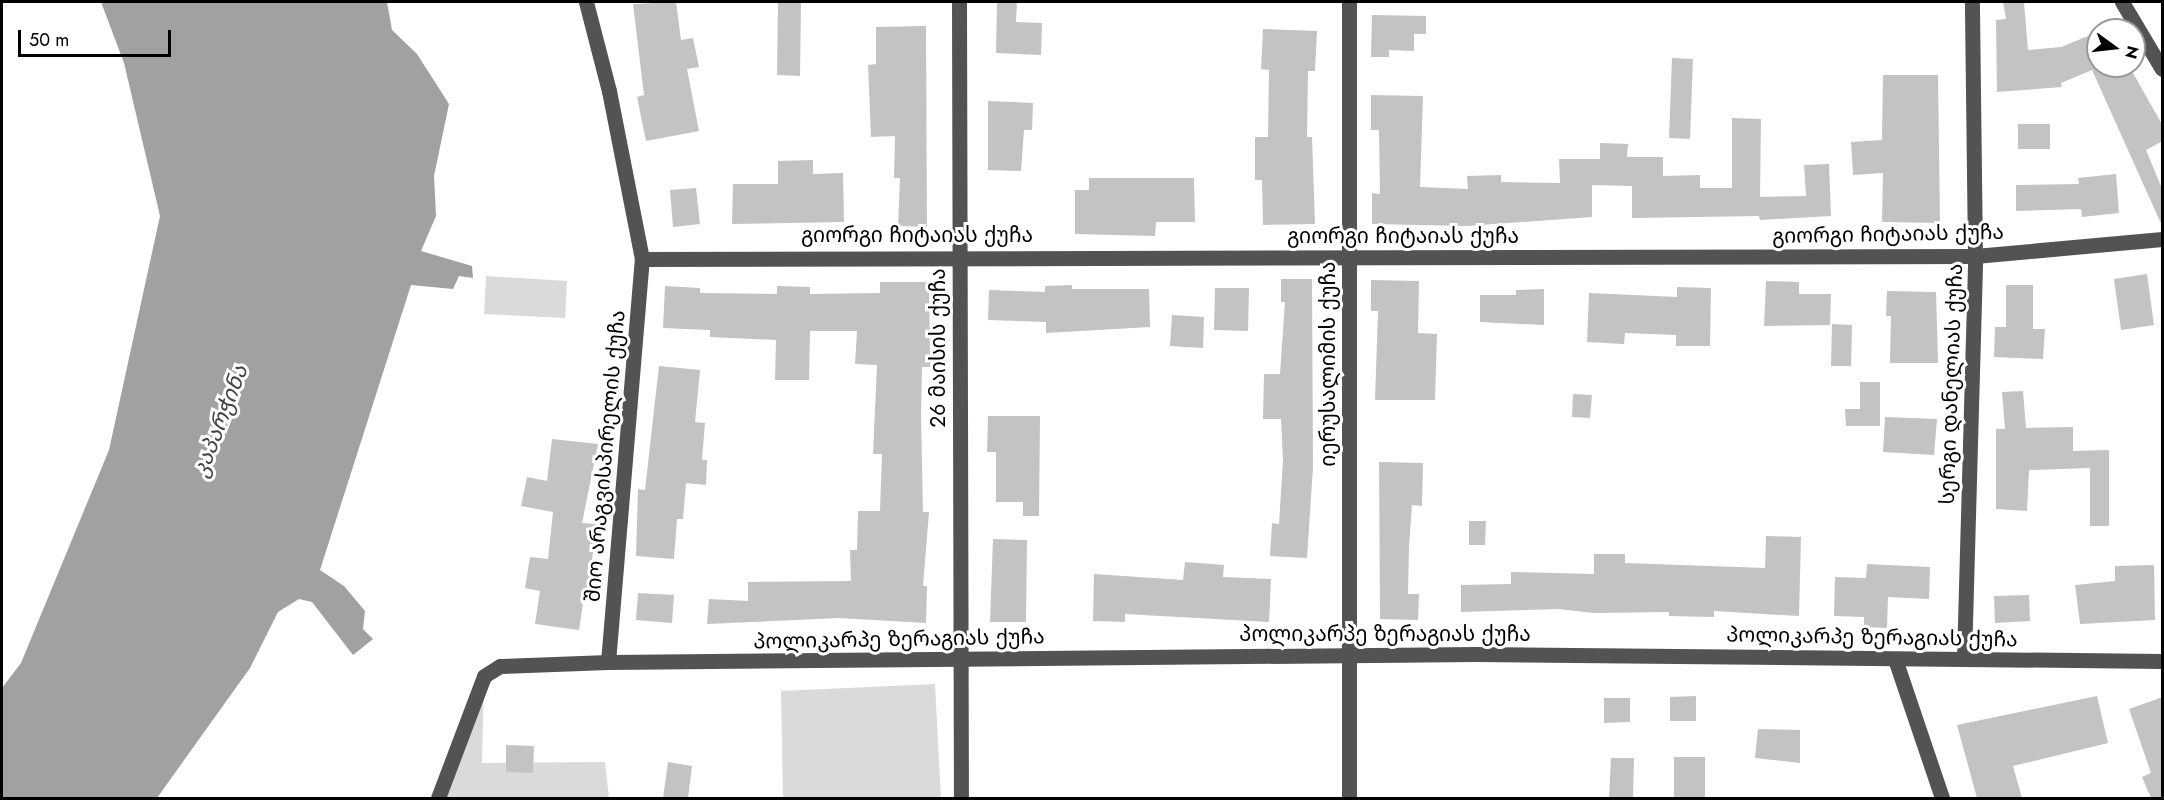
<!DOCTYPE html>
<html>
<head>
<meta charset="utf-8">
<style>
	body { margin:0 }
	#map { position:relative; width:2164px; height:800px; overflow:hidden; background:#fff; font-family:Jost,"Noto Sans Georgian",sans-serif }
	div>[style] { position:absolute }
	.green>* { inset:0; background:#dadada }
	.water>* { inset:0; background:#a1a1a1 }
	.building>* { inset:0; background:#c3c3c3 }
	.minor>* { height:15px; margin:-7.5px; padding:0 7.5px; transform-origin:7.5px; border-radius:7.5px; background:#535353 }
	span { translate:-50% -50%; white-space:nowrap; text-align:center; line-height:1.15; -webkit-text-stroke:6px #fff; paint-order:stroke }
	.street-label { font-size:21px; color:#000 }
	.water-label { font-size:22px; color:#424242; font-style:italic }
	.frame { position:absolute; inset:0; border:3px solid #000; pointer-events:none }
	.north { position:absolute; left:2086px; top:18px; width:60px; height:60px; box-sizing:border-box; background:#fff; border:2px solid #999; border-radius:50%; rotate:105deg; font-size:16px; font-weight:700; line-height:24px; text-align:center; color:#000 }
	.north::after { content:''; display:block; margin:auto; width:21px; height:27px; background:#000; clip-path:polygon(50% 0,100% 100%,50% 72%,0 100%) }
	.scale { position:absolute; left:18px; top:30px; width:153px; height:27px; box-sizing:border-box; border:3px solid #000; border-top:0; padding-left:8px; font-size:18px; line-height:21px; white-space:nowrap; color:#000; -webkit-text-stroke:4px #fff; paint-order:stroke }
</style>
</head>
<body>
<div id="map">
	<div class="green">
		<div style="clip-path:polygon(486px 276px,567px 281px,565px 318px,484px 314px)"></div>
		<div style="clip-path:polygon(484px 676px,482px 763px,605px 762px,609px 798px,438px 798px)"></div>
		<div style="clip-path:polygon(935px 684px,941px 798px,783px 798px,781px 691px)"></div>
	</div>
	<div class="water">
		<div style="clip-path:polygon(101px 2px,387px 2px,392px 30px,417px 54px,449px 104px,434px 176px,436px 216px,421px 251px,472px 266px,473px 278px,459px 276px,453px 289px,411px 285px,320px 570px,344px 586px,365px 611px,363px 629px,373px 639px,353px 655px,312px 602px,299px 599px,278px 612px,250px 668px,157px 798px,2px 798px,2px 688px,21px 663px,109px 450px,160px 216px,124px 63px)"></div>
	</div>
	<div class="building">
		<div style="clip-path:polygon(676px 2px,681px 40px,693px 38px,699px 67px,687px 69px,699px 131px,646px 141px,637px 97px,644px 95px,633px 4px)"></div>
		<div style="clip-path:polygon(778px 2px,801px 2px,800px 76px,777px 75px)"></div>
		<div style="clip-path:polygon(997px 2px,1017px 2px,1016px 22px,1042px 23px,1041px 55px,996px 53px)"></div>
		<div style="clip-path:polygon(2003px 2px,2024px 2px,2028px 50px,2061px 47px,2098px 32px,2098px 66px,2129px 66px,2163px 126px,2163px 141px,2146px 150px,2163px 191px,2163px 228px,2092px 70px,2061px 83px,2062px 87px,1997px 92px,1996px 20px,2006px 19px)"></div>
		<div style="clip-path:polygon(1372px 15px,1426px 16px,1426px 34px,1414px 34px,1414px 51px,1389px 50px,1389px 57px,1371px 57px)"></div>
		<div style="clip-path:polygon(926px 26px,927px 227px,898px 226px,900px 178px,894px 178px,895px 136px,871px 137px,868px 65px,876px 64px,876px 27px)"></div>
		<div style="clip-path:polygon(1263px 29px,1317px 31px,1315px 71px,1308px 71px,1307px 137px,1312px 137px,1315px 224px,1263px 225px,1262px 180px,1255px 180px,1255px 137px,1268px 137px,1269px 70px,1261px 69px)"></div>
		<div style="clip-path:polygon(1672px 58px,1693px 59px,1690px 139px,1669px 138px)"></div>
		<div style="clip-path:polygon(1883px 75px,1938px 75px,1940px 223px,1882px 222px,1883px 173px,1853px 175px,1851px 142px,1882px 140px)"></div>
		<div style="clip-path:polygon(1371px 95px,1423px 96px,1420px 187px,1468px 189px,1467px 176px,1501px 175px,1501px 182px,1560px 183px,1559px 159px,1600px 159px,1600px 143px,1628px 144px,1627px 157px,1663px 157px,1663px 176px,1700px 175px,1700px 188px,1732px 188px,1732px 118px,1761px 119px,1760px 197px,1806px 196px,1804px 165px,1829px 164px,1831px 216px,1760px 220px,1759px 216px,1632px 218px,1632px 186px,1592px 185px,1592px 217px,1467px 226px,1372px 224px,1372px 193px,1380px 194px,1379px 130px,1371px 130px)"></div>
		<div style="clip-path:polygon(988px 101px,1033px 103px,1032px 130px,1024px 130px,1021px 171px,988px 170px)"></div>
		<div style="clip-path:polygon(2018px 124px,2050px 124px,2050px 149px,2018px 149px)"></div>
		<div style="clip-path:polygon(813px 160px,813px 174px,843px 173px,844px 222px,732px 224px,733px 184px,778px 184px,778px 161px)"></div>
		<div style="clip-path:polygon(2116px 174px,2119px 213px,2082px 217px,2081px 209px,2016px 211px,2016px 185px,2079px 184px,2078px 178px)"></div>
		<div style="clip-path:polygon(1089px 178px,1194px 178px,1195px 222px,1156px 222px,1155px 236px,1075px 234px,1075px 190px,1089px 190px)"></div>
		<div style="clip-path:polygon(696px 188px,700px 224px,673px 227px,670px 190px)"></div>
		<div style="clip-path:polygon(2147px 274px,2154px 325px,2121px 330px,2114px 279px)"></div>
		<div style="clip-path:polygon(1281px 279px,1312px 279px,1313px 467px,1307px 558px,1270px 556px,1272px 523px,1279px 524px,1283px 460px,1281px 419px,1263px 419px,1264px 374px,1280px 374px,1285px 302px,1281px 302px)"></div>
		<div style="clip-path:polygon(1371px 280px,1419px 281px,1418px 333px,1437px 334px,1435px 400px,1375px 400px,1378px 311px,1371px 311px)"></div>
		<div style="clip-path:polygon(1766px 281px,1799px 282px,1799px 294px,1831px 294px,1830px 325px,1764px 326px)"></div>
		<div style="clip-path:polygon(880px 282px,929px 282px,930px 367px,922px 367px,921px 414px,923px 512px,929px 512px,923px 586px,927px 586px,926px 623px,839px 618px,707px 624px,709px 599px,748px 601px,748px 582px,851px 581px,850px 550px,857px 550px,858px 511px,880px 511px,882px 454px,873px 454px,877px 365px,855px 364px,857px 331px,810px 331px,809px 380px,775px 380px,776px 340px,710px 337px,710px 330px,663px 328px,665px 286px,700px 288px,700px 293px,777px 294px,777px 286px,810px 287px,810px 294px,880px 293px)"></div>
		<div style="clip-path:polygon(1072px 285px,1072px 289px,1149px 289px,1150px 327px,1046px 333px,1046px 322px,988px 320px,989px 290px,1045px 292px,1045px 286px)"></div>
		<div style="clip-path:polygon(2006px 285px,2033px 285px,2033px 329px,2045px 329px,2043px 359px,1994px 357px,1995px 327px,2006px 327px)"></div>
		<div style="clip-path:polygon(1677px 287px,1711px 288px,1710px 346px,1676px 346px,1676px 335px,1625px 333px,1624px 344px,1587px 342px,1589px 293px,1677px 297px)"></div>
		<div style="clip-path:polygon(1215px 288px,1249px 288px,1248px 331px,1214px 330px)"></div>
		<div style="clip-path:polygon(1544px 289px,1544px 325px,1480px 322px,1480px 295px,1516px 295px,1516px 290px)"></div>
		<div style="clip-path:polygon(1887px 291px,1936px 292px,1938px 363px,1890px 363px,1891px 316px,1886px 316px)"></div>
		<div style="clip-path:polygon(1172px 315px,1204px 317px,1203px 348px,1170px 346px)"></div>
		<div style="clip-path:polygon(1832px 324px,1852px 325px,1851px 366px,1831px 366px)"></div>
		<div style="clip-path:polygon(659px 366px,700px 370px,695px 422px,705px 423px,702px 460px,707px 460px,706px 485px,686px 483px,683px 519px,677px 519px,674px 559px,636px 556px,638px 489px,645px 490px)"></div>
		<div style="clip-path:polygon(1860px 382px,1880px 382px,1880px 426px,1846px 426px,1845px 409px,1860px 409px)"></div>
		<div style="clip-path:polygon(2023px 391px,2026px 428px,2073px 427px,2073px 451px,2109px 450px,2109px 526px,2090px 526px,2090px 468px,2029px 470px,2027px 511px,1996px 509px,1996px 429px,2005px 429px,2002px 392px)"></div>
		<div style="clip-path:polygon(1573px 394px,1592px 395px,1590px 418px,1572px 417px)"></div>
		<div style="clip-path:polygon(988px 416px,1040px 416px,1039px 516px,1023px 516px,1023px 502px,996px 502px,996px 452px,987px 452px)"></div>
		<div style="clip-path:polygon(1885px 417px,1937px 419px,1934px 455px,1883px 452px)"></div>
		<div style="clip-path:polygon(552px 439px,598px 444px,582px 523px,596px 524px,588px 598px,584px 597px,579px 630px,535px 624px,540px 591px,525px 588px,530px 557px,548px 559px,553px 512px,521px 506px,527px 477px,547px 481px)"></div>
		<div style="clip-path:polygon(1379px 462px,1423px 463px,1422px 506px,1412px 505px,1409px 547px,1408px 594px,1419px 594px,1418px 620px,1380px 619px)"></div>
		<div style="clip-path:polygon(1469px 521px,1486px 521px,1485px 545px,1469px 545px)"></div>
		<div style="clip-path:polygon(1766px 536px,1801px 537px,1799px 616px,1714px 611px,1714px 617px,1669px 616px,1669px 612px,1594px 613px,1558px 609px,1461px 612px,1461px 585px,1511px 584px,1511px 572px,1594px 574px,1594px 554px,1625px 554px,1625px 563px,1765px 568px)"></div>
		<div style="clip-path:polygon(993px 539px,1027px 540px,1026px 622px,990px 622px)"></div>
		<div style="clip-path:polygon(1185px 562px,1224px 565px,1223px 577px,1271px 579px,1269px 622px,1125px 614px,1125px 622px,1093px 621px,1094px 574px,1183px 580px)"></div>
		<div style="clip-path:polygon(1867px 564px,1930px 567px,1929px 599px,1888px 597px,1887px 628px,1864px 627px,1864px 617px,1834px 616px,1835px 577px,1866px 578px)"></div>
		<div style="clip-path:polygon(2154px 565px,2155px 620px,2080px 624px,2075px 585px,2115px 581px,2115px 566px)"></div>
		<div style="clip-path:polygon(638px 593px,674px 595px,672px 623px,636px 620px)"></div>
		<div style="clip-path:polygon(2029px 595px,2030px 621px,1995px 623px,1994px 596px)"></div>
		<div style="clip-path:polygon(1696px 696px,1696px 721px,1670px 721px,1670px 697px)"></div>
		<div style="clip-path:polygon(2097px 696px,2108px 743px,2013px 766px,2022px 798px,1977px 798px,1957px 725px)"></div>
		<div style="clip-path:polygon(2163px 697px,2163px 798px,2151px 798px,2142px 777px,2151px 773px,2129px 709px)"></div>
		<div style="clip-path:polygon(1604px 698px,1630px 698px,1630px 722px,1604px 723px)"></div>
		<div style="clip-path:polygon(1758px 729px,1800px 730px,1800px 763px,1755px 758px)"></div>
		<div style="clip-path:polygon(506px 745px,534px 746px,533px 773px,506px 772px)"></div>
		<div style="clip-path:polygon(1674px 757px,1705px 757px,1705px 798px,1674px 798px)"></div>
		<div style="clip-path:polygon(1611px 758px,1634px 758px,1633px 798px,1609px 798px)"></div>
		<div style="clip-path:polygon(668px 762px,692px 766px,688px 798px,663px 798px)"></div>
	</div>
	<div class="minor">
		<div style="left:959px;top:2px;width:796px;rotate:89.86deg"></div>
		<div style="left:1349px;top:2px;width:796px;rotate:90deg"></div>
		<div style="left:2122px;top:2px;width:78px;rotate:59.2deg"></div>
		<div style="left:642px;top:259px;width:1333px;rotate:-0.13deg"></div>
		<div style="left:1975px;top:256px;width:188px;rotate:-5.2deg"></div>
		<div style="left:1895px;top:659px;width:147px;rotate:71.3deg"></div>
		<div style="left:1964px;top:659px;width:403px;rotate:-88.4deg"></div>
		<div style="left:1975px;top:256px;width:254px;rotate:-90.7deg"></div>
		<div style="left:608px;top:662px;width:868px;rotate:-0.53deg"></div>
		<div style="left:1476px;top:654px;width:686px;rotate:0.58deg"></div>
		<div style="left:438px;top:798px;width:130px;rotate:-69.3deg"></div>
		<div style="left:484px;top:676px;width:19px;rotate:-32deg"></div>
		<div style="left:500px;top:666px;width:108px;rotate:-2.1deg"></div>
		<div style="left:608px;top:662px;width:404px;rotate:-85.2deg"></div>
		<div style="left:642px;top:259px;width:171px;rotate:-101.1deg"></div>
		<div style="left:609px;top:91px;width:92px;rotate:-104.5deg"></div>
	</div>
	<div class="street-label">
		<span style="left:1888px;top:234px;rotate:-1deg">გიორგი ჩიტაიას ქუჩა</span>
		<span style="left:917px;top:235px">გიორგი ჩიტაიას ქუჩა</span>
		<span style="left:1403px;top:236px">გიორგი ჩიტაიას ქუჩა</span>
		<span style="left:938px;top:348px;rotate:-90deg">26 მაისის ქუჩა</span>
		<span style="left:1328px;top:364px;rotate:-90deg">იერუსალიმის ქუჩა</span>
		<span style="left:1951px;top:384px;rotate:-88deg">სერგი დანელიას ქუჩა</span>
		<span style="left:605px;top:456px;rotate:-85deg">შიო არაგვისპირელის ქუჩა</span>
		<span style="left:1385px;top:634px">პოლიკარპე ზერაგიას ქუჩა</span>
		<span style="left:1872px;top:637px;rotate:1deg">პოლიკარპე ზერაგიას ქუჩა</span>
		<span style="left:899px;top:639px;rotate:-1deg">პოლიკარპე ზერაგიას ქუჩა</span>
	</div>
	<div class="water-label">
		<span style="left:220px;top:421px;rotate:-69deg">კაპარჭინა</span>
	</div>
	<div class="frame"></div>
	<div class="north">N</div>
	<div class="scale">50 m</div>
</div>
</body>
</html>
